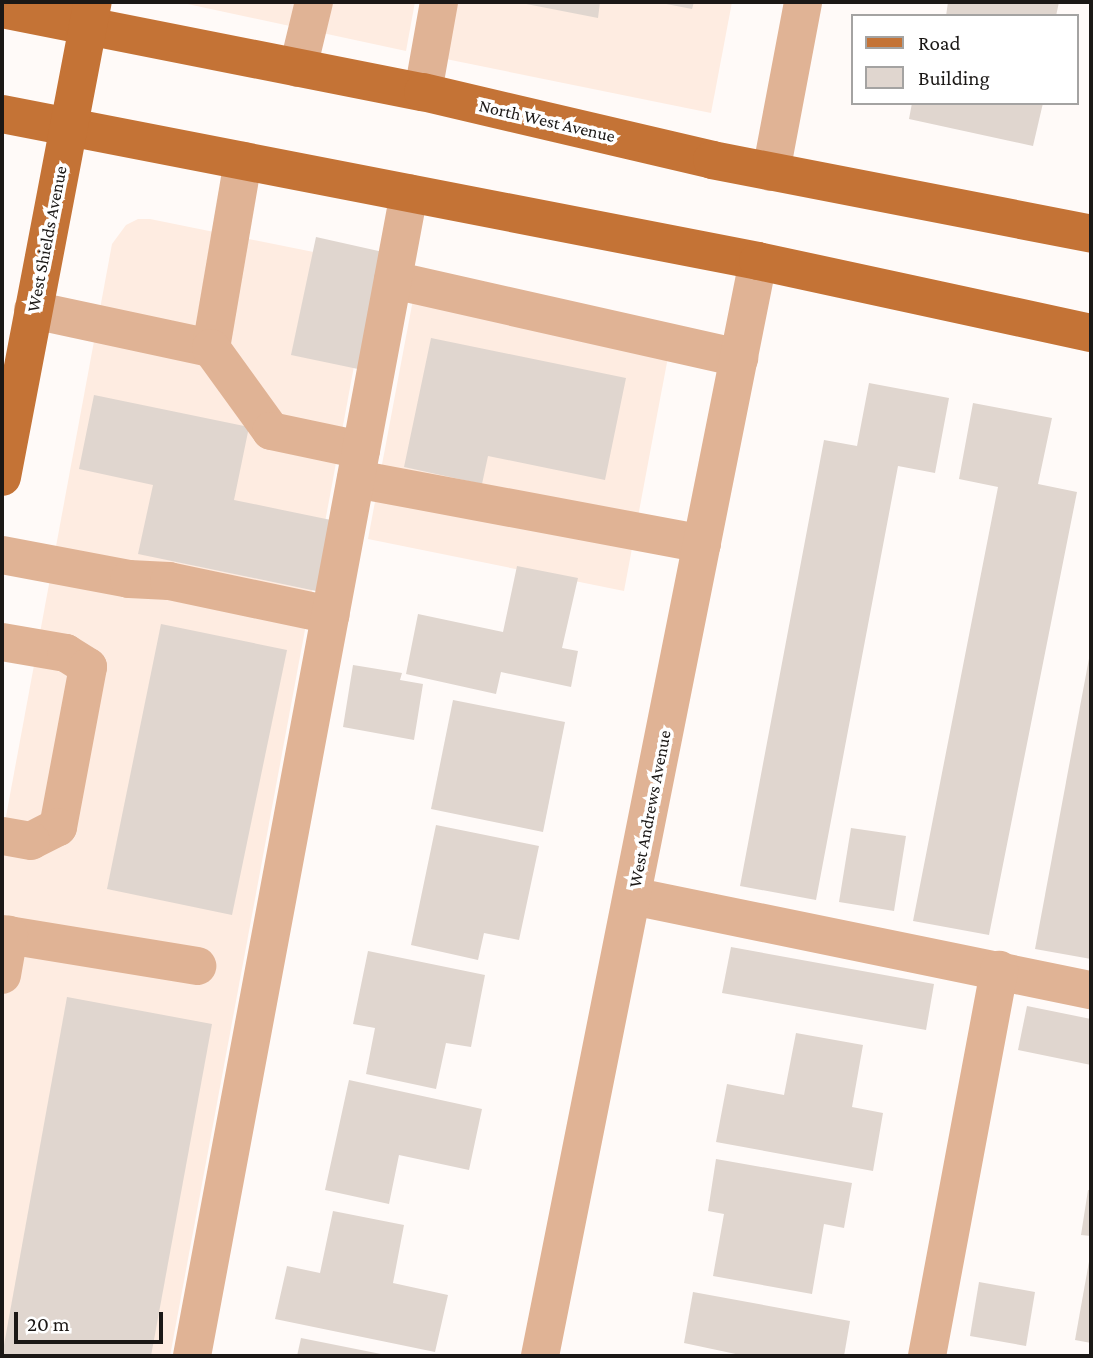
<!DOCTYPE html>
<html>
<head>
<meta charset="utf-8">
<style>
	body { margin:0 }
	#map { position:relative; width:1093px; height:1358px; overflow:hidden; background:#fffaf8; font-family:"Crimson Pro",serif }
	div>[style] { position:absolute }
	.built>* { inset:0; background:#feece1 }
	.building>* { inset:0; background:#e0d6cf }
	.minor>* { height:38px; margin:-19px; padding:0 19px; transform-origin:19px; border-radius:19px; background:#e0b395 }
	.major>* { height:38px; margin:-19px; padding:0 19px; transform-origin:19px; border-radius:19px; background:#c47336 }
	span { translate:-50% -50%; white-space:nowrap; text-align:center; line-height:1.15; -webkit-text-stroke:7px #fff; paint-order:stroke }
	.street-label { font-size:18px; color:#1b1816 }
	.frame { position:absolute; inset:0; border:4px solid #1b1816; pointer-events:none }
	.legend { position:absolute; left:851px; top:14px; width:228px; height:91px; box-sizing:border-box; background:#fff; border:2px solid #a4a3a2; margin:0; padding:9px 12px; list-style:none; font-size:21px; color:#1b1816 }
	.legend li { display:flex; align-items:center; gap:14px; height:35px }
	.legend b { width:35px; border:2px solid #a4a3a2 }
	.scale { position:absolute; left:14px; top:1312px; width:149px; height:32px; box-sizing:border-box; border:4px solid #1b1816; border-top:0; padding-left:9px; font-size:21px; line-height:24px; white-space:nowrap; color:#1b1816; -webkit-text-stroke:5px #fff; paint-order:stroke }
</style>
</head>
<body>
<div id="map">
	<div class="built">
		<div style="clip-path:polygon(178px 2px,415px 2px,406px 51px)"></div>
		<div style="clip-path:polygon(451px 2px,732px 2px,711px 113px,441px 58px)"></div>
		<div style="clip-path:polygon(138px 219px,150px 219px,373px 264px,170px 1356px,2px 1356px,2px 838px,112px 244px,126px 225px)"></div>
		<div style="clip-path:polygon(418px 273px,674px 325px,624px 591px,368px 539px)"></div>
	</div>
	<div class="building">
		<div style="clip-path:polygon(516px 2px,600px 2px,598px 18px)"></div>
		<div style="clip-path:polygon(656px 2px,694px 2px,692px 9px)"></div>
		<div style="clip-path:polygon(948px 2px,1059px 2px,1056px 16px,946px 16px)"></div>
		<div style="clip-path:polygon(912px 103px,1043px 103px,1033px 146px,909px 119px)"></div>
		<div style="clip-path:polygon(316px 237px,383px 252px,358px 369px,291px 355px)"></div>
		<div style="clip-path:polygon(431px 338px,626px 378px,605px 480px,488px 456px,482px 484px,404px 467px)"></div>
		<div style="clip-path:polygon(869px 383px,949px 398px,935px 473px,898px 466px,816px 900px,740px 886px,824px 440px,857px 446px)"></div>
		<div style="clip-path:polygon(94px 395px,249px 427px,234px 500px,331px 520px,316px 591px,138px 554px,153px 485px,79px 469px)"></div>
		<div style="clip-path:polygon(973px 403px,1052px 418px,1038px 484px,1077px 492px,989px 935px,913px 921px,998px 487px,959px 479px)"></div>
		<div style="clip-path:polygon(517px 566px,578px 578px,562px 648px,578px 651px,571px 687px,501px 672px,496px 694px,406px 674px,418px 614px,503px 632px)"></div>
		<div style="clip-path:polygon(161px 624px,287px 650px,232px 915px,107px 889px)"></div>
		<div style="clip-path:polygon(1090px 653px,1091px 653px,1091px 959px,1035px 949px)"></div>
		<div style="clip-path:polygon(353px 665px,402px 673px,400px 680px,423px 684px,414px 740px,343px 727px)"></div>
		<div style="clip-path:polygon(453px 700px,565px 722px,543px 832px,431px 809px)"></div>
		<div style="clip-path:polygon(436px 825px,539px 846px,519px 940px,484px 933px,478px 960px,411px 945px)"></div>
		<div style="clip-path:polygon(851px 828px,906px 836px,894px 911px,839px 902px)"></div>
		<div style="clip-path:polygon(731px 947px,934px 984px,926px 1030px,722px 993px)"></div>
		<div style="clip-path:polygon(368px 951px,485px 975px,471px 1047px,446px 1043px,436px 1089px,366px 1074px,375px 1028px,353px 1024px)"></div>
		<div style="clip-path:polygon(67px 997px,212px 1024px,151px 1356px,2px 1356px)"></div>
		<div style="clip-path:polygon(1027px 1006px,1091px 1019px,1091px 1065px,1018px 1050px)"></div>
		<div style="clip-path:polygon(796px 1033px,863px 1045px,852px 1107px,883px 1113px,873px 1171px,716px 1142px,727px 1084px,784px 1095px)"></div>
		<div style="clip-path:polygon(349px 1080px,482px 1109px,469px 1170px,399px 1155px,389px 1204px,325px 1190px)"></div>
		<div style="clip-path:polygon(716px 1159px,852px 1183px,844px 1228px,824px 1224px,812px 1294px,713px 1276px,724px 1214px,708px 1211px)"></div>
		<div style="clip-path:polygon(1088px 1190px,1091px 1190px,1091px 1236px,1081px 1235px)"></div>
		<div style="clip-path:polygon(333px 1211px,404px 1225px,393px 1283px,448px 1295px,435px 1352px,275px 1319px,287px 1266px,320px 1273px)"></div>
		<div style="clip-path:polygon(1090px 1256px,1091px 1256px,1091px 1343px,1075px 1340px)"></div>
		<div style="clip-path:polygon(979px 1282px,1035px 1292px,1026px 1346px,970px 1336px)"></div>
		<div style="clip-path:polygon(693px 1292px,850px 1321px,844px 1356px,745px 1356px,684px 1343px)"></div>
		<div style="clip-path:polygon(301px 1338px,386px 1355px,386px 1356px,297px 1356px)"></div>
	</div>
	<div class="minor">
		<div style="left:298px;top:68px;width:68px;rotate:-76.4deg"></div>
		<div style="left:423px;top:92px;width:91px;rotate:-79.9deg"></div>
		<div style="left:771px;top:172px;width:173px;rotate:-79.3deg"></div>
		<div style="left:393px;top:280px;width:355px;rotate:12.7deg"></div>
		<div style="left:33px;top:310px;width:182px;rotate:12.1deg"></div>
		<div style="left:211px;top:348px;width:190px;rotate:-80.3deg"></div>
		<div style="left:211px;top:348px;width:102px;rotate:54.1deg"></div>
		<div style="left:271px;top:431px;width:92px;rotate:11.9deg"></div>
		<div style="left:356px;top:479px;width:352px;rotate:10.6deg"></div>
		<div style="left:2px;top:555px;width:129px;rotate:10.7deg"></div>
		<div style="left:129px;top:579px;width:40px;rotate:2.9deg"></div>
		<div style="left:169px;top:581px;width:165px;rotate:11.9deg"></div>
		<div style="left:2px;top:642px;width:65px;rotate:9.8deg"></div>
		<div style="left:66px;top:653px;width:26px;rotate:32deg"></div>
		<div style="left:88px;top:667px;width:163px;rotate:100.6deg"></div>
		<div style="left:58px;top:827px;width:30px;rotate:153deg"></div>
		<div style="left:31px;top:841px;width:29px;rotate:-170deg"></div>
		<div style="left:632px;top:896px;width:469px;rotate:11.6deg"></div>
		<div style="left:2px;top:934px;width:198px;rotate:9.3deg"></div>
		<div style="left:2px;top:975px;width:41px;rotate:-80.1deg"></div>
		<div style="left:192px;top:1356px;width:1183px;rotate:-79.43deg"></div>
		<div style="left:540px;top:1356px;width:1116px;rotate:-78.74deg"></div>
		<div style="left:927px;top:1356px;width:393px;rotate:-79.4deg"></div>
	</div>
	<div class="major">
		<div style="left:2px;top:9px;width:429px;rotate:11.2deg"></div>
		<div style="left:423px;top:92px;width:297px;rotate:13.2deg"></div>
		<div style="left:712px;top:160px;width:386px;rotate:11deg"></div>
		<div style="left:2px;top:114px;width:770px;rotate:11deg"></div>
		<div style="left:758px;top:261px;width:341px;rotate:12.2deg"></div>
		<div style="left:2px;top:477px;width:484px;rotate:-79.2deg"></div>
	</div>
	<div class="street-label">
		<span style="left:547px;top:121px;rotate:13deg">North West Avenue</span>
		<span style="left:47px;top:239px;rotate:-79deg">West Shields Avenue</span>
		<span style="left:650px;top:809px;rotate:-79deg">West Andrews Avenue</span>
	</div>
	<div class="frame"></div>
	<ul class="legend">
	<li><b style="height:9px;background:#c47336"></b>Road</li>
	<li><b style="height:19px;background:#e0d6cf"></b>Building</li>
	</ul>
	<div class="scale">20 m</div>
</div>
</body>
</html>
